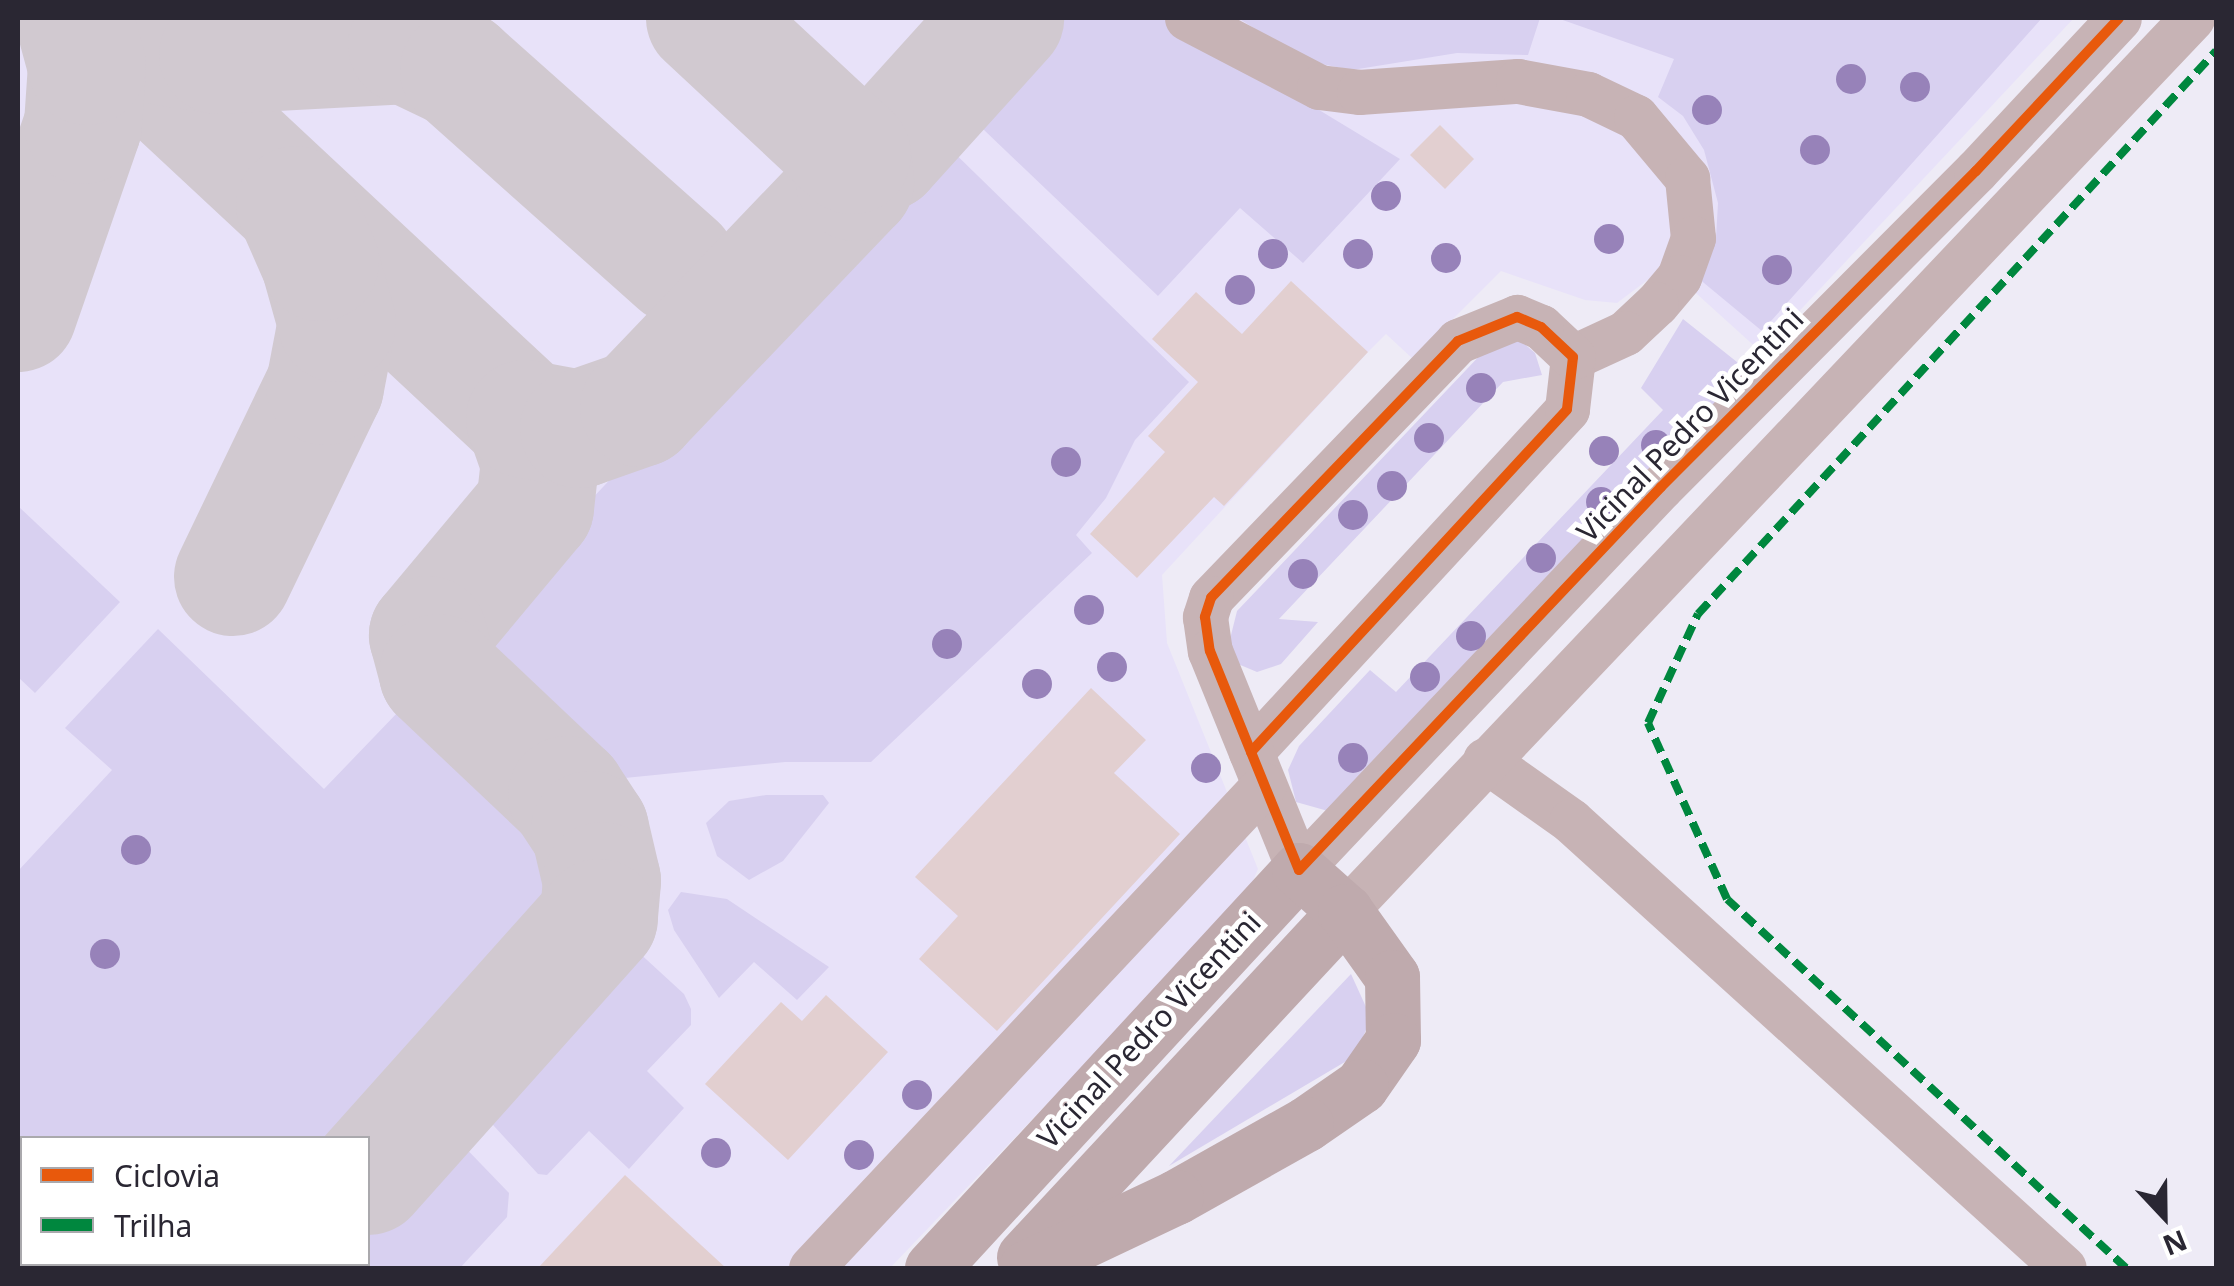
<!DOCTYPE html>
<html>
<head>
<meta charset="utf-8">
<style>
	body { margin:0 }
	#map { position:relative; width:2234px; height:1286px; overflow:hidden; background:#eeebf6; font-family:"Noto Sans",sans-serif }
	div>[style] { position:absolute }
	.built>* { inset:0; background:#e8e2f9 }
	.green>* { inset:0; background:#d8d0f0 }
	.taxiway>* { height:118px; margin:-59px; padding:0 59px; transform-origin:59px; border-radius:59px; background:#d1c9d0 }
	.building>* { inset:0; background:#e2cfd0 }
	.minor>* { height:45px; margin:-22.5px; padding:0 22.5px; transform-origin:22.5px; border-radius:22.5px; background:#c7b3b5 }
	.major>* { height:55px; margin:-27.5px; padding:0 27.5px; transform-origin:27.5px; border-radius:27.5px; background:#bfaaad }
	.quiet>* { height:8px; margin-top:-4px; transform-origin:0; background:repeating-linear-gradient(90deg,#00873e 0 15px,transparent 0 23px) }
	.cycleway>* { height:10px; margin:-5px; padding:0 5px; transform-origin:5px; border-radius:5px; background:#e8590c }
	.trees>* { width:30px; height:30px; margin:-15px; border-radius:50%; background:#9782b9 }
	span { translate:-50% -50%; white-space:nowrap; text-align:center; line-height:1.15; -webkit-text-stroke:10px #fff; paint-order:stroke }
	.street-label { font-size:30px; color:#2a2733 }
	.frame { position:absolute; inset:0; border:20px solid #2a2733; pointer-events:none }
	.legend { position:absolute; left:20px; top:1136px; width:350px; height:130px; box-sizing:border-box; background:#fff; border:2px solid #aaa9ad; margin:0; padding:12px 18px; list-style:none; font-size:30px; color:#2a2733 }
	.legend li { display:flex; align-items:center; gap:20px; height:50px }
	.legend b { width:50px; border:2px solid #aaa9ad }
	.north { position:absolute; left:2114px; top:1166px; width:100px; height:100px; -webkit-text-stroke:8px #fff; paint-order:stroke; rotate:158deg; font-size:28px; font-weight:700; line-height:40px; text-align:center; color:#2a2733 }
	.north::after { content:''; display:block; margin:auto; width:35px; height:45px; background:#2a2733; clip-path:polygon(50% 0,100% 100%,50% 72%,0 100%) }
</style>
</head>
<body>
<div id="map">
	<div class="built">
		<div style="clip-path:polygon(evenodd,18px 18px,2074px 18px,1761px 352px,1666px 266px,1617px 303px,1585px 300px,1501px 271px,1413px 359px,1386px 334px,1368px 352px,1162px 575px,1167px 643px,1258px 869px,1247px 895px,890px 1268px,18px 1268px,18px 18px,22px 1138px,368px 1138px,368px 1264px,22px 1264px,22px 1138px)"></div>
	</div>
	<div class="green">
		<div style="clip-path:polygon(1046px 18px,1167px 18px,1400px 159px,1303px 263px,1240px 208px,1158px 296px,961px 108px)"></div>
		<div style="clip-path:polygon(1238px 18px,1540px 18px,1528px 55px,1457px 53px,1352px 70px,1306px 61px)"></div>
		<div style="clip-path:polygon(1557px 18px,2042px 18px,1762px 331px,1698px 278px,1716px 238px,1718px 203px,1704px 150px,1683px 116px,1658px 97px,1674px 59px)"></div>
		<div style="clip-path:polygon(936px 135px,1189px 382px,1135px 440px,1106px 498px,1076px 535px,1092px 553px,871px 762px,785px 762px,625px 778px,600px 771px,463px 635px)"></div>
		<div style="clip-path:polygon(1683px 319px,1747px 370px,1328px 811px,1296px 802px,1288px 770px,1299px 746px,1370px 670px,1396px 692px,1663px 410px,1641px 388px)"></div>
		<div style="clip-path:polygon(1520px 340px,1535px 353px,1542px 375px,1503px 382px,1279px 619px,1318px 622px,1281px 664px,1257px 672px,1238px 664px,1229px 643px,1237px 611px,1485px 350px)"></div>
		<div style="clip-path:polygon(18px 506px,120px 602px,35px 693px,18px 677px)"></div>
		<div style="clip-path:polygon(158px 629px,324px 789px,399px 711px,511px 780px,553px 836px,561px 860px,560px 920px,547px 942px,366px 1138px,22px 1138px,18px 1229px,18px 871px,112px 770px,65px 728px)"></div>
		<div style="clip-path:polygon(766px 795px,823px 795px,829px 803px,783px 861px,749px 880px,717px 856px,706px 823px,729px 801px)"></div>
		<div style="clip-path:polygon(681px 892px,727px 899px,829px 967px,797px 1000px,754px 962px,719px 998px,674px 930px,668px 910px)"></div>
		<div style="clip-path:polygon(635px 949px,684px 994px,691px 1009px,691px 1025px,647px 1071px,684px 1108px,629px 1169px,589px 1131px,547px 1175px,538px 1174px,483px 1114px,486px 1091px,610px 955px)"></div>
		<div style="clip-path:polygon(1351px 974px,1371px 1018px,1355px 1056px,1169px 1166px)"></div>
		<div style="clip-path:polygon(454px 1136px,509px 1193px,507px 1217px,460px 1268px,367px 1268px,368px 1219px,441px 1139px)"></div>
	</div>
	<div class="taxiway">
		<div style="left:95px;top:18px;width:588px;rotate:43deg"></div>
		<div style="left:525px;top:419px;width:46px;rotate:70.8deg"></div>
		<div style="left:540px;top:462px;width:45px;rotate:96.3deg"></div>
		<div style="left:535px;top:507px;width:167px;rotate:129.9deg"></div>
		<div style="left:428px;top:635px;width:39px;rotate:75deg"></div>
		<div style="left:438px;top:673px;width:178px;rotate:43.4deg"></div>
		<div style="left:567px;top:795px;width:42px;rotate:56.7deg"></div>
		<div style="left:590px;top:830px;width:52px;rotate:76.8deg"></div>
		<div style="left:602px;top:881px;width:37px;rotate:95deg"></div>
		<div style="left:599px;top:918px;width:346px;rotate:131.8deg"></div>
		<div style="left:102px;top:18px;width:65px;rotate:25.4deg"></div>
		<div style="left:161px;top:46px;width:58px;rotate:9deg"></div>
		<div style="left:218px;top:55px;width:189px;rotate:-3deg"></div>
		<div style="left:407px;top:45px;width:58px;rotate:25.7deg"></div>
		<div style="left:459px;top:70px;width:293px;rotate:41.7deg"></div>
		<div style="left:852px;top:155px;width:17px;rotate:10deg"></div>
		<div style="left:869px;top:158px;width:16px;rotate:-22deg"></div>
		<div style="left:884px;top:152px;width:181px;rotate:-47.9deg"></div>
		<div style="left:18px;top:313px;width:199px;rotate:-70.9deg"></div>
		<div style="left:83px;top:125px;width:59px;rotate:-86.1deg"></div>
		<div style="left:87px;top:66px;width:50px;rotate:-105.2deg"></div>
		<div style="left:525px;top:419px;width:55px;rotate:10.5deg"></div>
		<div style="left:579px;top:429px;width:64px;rotate:-19.3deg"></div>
		<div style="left:639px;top:408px;width:313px;rotate:-46.3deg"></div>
		<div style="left:855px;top:182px;width:27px;rotate:-96deg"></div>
		<div style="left:852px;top:155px;width:201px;rotate:-137deg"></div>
		<div style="left:233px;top:577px;width:212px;rotate:-64.3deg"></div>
		<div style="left:325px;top:386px;width:64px;rotate:-79.2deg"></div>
		<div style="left:337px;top:323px;width:63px;rotate:-105.6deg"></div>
		<div style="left:320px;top:262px;width:62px;rotate:-113.7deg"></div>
		<div style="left:18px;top:1255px;width:4px;rotate:-14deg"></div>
	</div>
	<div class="building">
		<div style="clip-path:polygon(1440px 125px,1474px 159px,1445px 189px,1410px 155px)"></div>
		<div style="clip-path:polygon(1291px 281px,1368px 352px,1224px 506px,1214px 497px,1137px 578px,1090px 534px,1165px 452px,1148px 436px,1198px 382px,1152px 339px,1196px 292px,1242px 334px)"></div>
		<div style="clip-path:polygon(1091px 688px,1146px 740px,1114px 773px,1180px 834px,997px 1031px,919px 959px,958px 916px,915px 877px)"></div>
		<div style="clip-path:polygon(826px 995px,888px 1052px,788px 1160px,705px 1084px,781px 1002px,802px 1021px)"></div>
		<div style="clip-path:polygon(625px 1175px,726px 1268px,538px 1268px)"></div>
	</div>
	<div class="minor">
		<div style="left:1187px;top:18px;width:149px;rotate:27.6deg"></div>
		<div style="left:1319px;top:87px;width:40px;rotate:7.1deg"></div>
		<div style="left:1359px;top:92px;width:159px;rotate:-4deg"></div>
		<div style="left:1518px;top:81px;width:71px;rotate:10.5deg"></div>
		<div style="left:1588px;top:94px;width:53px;rotate:25.6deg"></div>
		<div style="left:1636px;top:117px;width:80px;rotate:50.1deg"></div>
		<div style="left:1687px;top:178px;width:60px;rotate:84.3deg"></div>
		<div style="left:1693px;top:238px;width:41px;rotate:109.7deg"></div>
		<div style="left:1679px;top:277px;width:35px;rotate:130deg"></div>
		<div style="left:1656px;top:304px;width:42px;rotate:136.9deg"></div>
		<div style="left:1625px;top:333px;width:57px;rotate:155.2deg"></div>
		<div style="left:1251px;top:752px;width:466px;rotate:-47.3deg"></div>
		<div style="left:1567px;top:409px;width:52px;rotate:-83.4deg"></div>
		<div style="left:1573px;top:357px;width:44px;rotate:-136.8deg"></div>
		<div style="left:1541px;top:327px;width:26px;rotate:-157deg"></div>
		<div style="left:1517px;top:317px;width:64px;rotate:157.9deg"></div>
		<div style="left:1458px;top:341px;width:356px;rotate:133.9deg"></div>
		<div style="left:1211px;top:598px;width:20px;rotate:108deg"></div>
		<div style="left:1205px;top:617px;width:34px;rotate:82deg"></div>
		<div style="left:1210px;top:651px;width:236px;rotate:67.9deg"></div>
		<div style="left:1299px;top:870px;width:527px;rotate:-46.61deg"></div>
		<div style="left:1661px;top:487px;width:446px;rotate:-45.1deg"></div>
		<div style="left:1976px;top:171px;width:209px;rotate:-46.9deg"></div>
		<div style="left:1485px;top:760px;width:105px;rotate:35.3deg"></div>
		<div style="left:1571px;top:821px;width:665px;rotate:42.2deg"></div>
		<div style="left:1345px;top:911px;width:1231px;rotate:-46.51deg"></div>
		<div style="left:811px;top:1268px;width:662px;rotate:-46.84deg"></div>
	</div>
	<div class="major">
		<div style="left:1024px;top:1257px;width:472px;rotate:-47.1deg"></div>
		<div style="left:932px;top:1268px;width:541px;rotate:-47.32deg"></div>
		<div style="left:1299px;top:870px;width:62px;rotate:41.7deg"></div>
		<div style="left:1345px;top:911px;width:81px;rotate:54.5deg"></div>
		<div style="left:1392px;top:977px;width:63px;rotate:89.1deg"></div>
		<div style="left:1393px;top:1040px;width:56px;rotate:124.8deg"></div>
		<div style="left:1361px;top:1086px;width:67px;rotate:145.4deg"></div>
		<div style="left:1306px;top:1124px;width:149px;rotate:150.7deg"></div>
		<div style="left:1176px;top:1197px;width:166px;rotate:154.7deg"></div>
	</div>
	<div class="quiet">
		<div style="left:2126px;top:1268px;width:543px;rotate:-137.24deg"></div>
		<div style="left:1727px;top:899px;width:193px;rotate:-114.2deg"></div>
		<div style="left:1648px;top:723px;width:120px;rotate:-65.4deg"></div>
		<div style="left:1698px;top:614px;width:765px;rotate:-47.38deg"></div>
	</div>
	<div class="cycleway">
		<div style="left:1251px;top:752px;width:466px;rotate:-47.3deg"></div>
		<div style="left:1567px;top:409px;width:52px;rotate:-83.4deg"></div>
		<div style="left:1573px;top:357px;width:44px;rotate:-136.8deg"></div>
		<div style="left:1541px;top:327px;width:26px;rotate:-157deg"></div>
		<div style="left:1517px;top:317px;width:64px;rotate:157.9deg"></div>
		<div style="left:1458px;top:341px;width:356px;rotate:133.9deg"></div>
		<div style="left:1211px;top:598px;width:20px;rotate:108deg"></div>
		<div style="left:1205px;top:617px;width:34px;rotate:82deg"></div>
		<div style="left:1210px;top:651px;width:236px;rotate:67.9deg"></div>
		<div style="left:1299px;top:870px;width:527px;rotate:-46.61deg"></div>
		<div style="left:1661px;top:487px;width:446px;rotate:-45.1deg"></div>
		<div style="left:1976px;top:171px;width:209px;rotate:-46.9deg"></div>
	</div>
	<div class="trees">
		<div style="left:1851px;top:79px"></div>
		<div style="left:1915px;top:87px"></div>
		<div style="left:1707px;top:110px"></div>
		<div style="left:1815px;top:150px"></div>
		<div style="left:1386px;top:196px"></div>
		<div style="left:1609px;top:239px"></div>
		<div style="left:1273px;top:254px"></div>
		<div style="left:1358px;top:254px"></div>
		<div style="left:1446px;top:258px"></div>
		<div style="left:1777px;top:270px"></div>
		<div style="left:1240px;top:290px"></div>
		<div style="left:1481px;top:388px"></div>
		<div style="left:1429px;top:438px"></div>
		<div style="left:1656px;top:445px"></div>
		<div style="left:1604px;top:451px"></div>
		<div style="left:1066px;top:462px"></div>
		<div style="left:1392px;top:486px"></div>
		<div style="left:1601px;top:502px"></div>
		<div style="left:1353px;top:515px"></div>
		<div style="left:1541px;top:558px"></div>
		<div style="left:1303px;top:574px"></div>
		<div style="left:1089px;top:610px"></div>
		<div style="left:1471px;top:636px"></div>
		<div style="left:947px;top:644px"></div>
		<div style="left:1112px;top:667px"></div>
		<div style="left:1425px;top:677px"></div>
		<div style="left:1037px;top:684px"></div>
		<div style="left:1353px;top:758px"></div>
		<div style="left:1206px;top:768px"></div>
		<div style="left:136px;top:850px"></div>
		<div style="left:105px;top:954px"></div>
		<div style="left:917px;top:1095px"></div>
		<div style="left:716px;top:1153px"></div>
		<div style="left:859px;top:1155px"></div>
	</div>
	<div class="street-label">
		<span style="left:1690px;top:425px;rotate:-46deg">Vicinal Pedro Vicentini</span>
		<span style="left:1149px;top:1030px;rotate:-47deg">Vicinal Pedro Vicentini</span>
	</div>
	<div class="frame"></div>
	<ul class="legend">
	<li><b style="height:12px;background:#e8590c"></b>Ciclovia</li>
	<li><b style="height:12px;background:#00873e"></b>Trilha</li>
	</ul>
	<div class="north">N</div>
</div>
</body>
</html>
